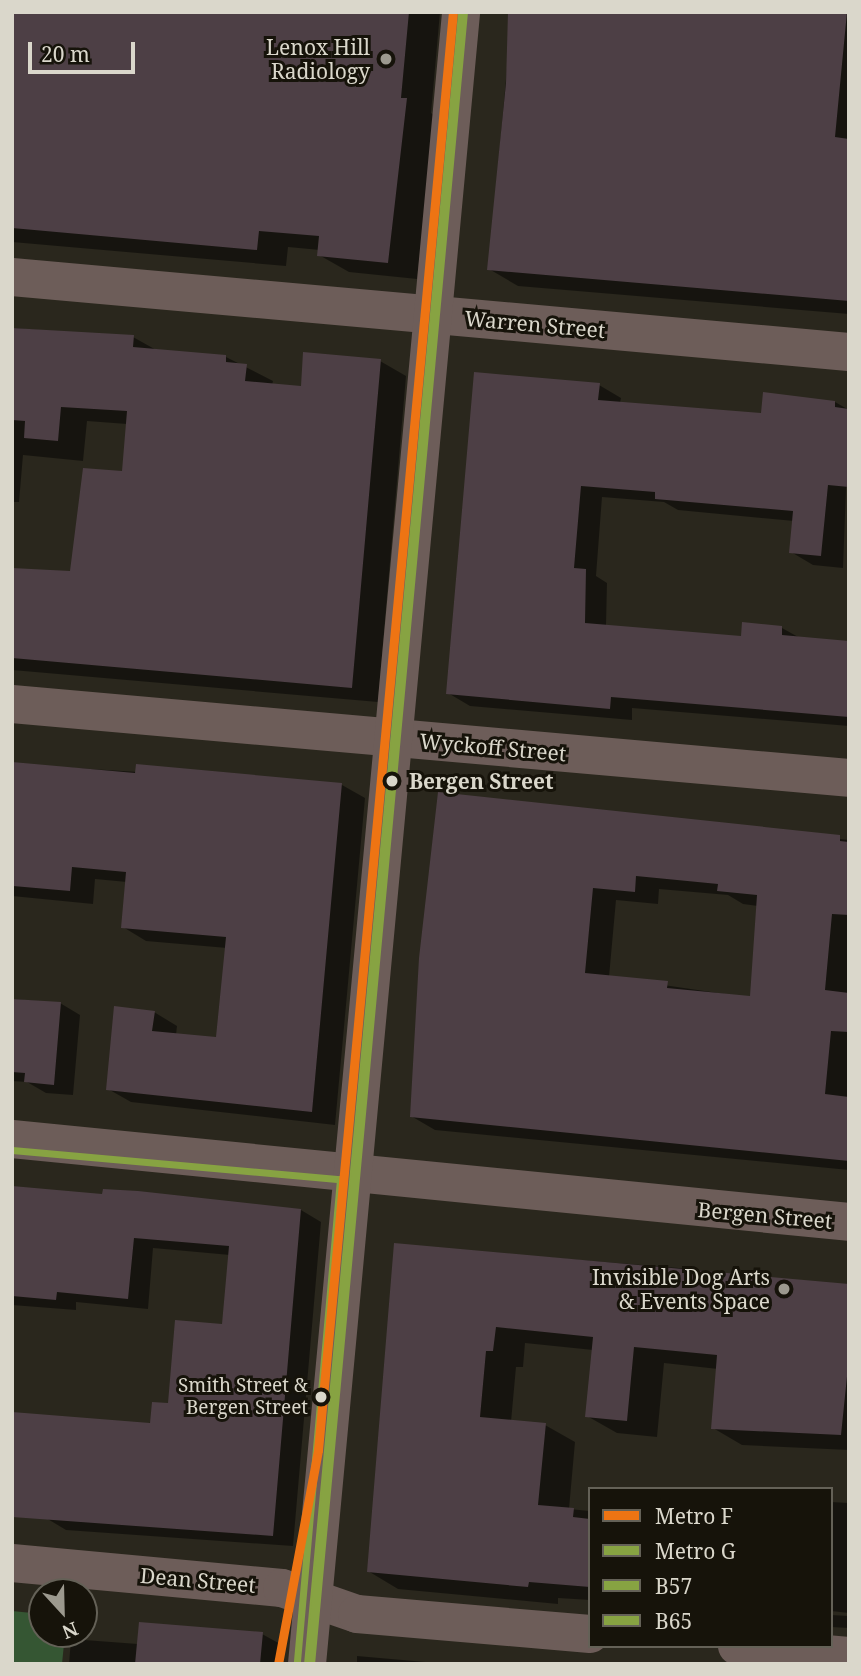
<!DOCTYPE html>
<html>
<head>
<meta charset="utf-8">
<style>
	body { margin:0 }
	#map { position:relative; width:861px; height:1676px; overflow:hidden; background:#2a271d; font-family:"Noto Serif",serif }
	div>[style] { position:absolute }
	.green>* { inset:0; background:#355633 }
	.shadow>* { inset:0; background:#0007 }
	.building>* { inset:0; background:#4d3f45 }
	.minor>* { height:38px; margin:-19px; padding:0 19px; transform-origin:19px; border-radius:19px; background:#6d5d59 }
	.bus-1>* { height:7px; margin:-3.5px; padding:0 3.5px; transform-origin:3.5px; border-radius:3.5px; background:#87a342 }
	.bus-2>* { height:7px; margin:-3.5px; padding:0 3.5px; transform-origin:3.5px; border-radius:3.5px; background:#87a342 }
	.metro-1>* { height:9px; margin:-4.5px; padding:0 4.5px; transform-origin:4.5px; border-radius:4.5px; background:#ee7413 }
	.metro-2>* { height:9px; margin:-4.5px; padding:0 4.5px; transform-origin:4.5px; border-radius:4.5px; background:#87a342 }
	.dots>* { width:19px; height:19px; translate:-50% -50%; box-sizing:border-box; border:4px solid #16130a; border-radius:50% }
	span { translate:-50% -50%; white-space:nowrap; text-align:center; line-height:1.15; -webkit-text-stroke:6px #16130a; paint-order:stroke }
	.bus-label { font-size:19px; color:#dad7cb }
	.right { translate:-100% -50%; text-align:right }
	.poi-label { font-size:21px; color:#dad7cb }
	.street-label { font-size:21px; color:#dad7cb }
	.stop-label { font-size:21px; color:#dad7cb; font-weight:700 }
	.left { translate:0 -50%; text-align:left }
	.frame { position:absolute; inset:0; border:14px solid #dad7cb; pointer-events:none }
	.legend { position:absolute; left:588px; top:1487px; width:245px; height:161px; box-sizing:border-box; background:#16130a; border:2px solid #646157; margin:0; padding:9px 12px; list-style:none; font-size:21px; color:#dad7cb }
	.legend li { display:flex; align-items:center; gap:14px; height:35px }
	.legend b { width:35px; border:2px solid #646157 }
	.north { position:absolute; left:28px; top:1578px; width:70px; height:70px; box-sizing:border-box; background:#16130a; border:2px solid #646157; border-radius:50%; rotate:158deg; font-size:19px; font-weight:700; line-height:28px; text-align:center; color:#dad7cb }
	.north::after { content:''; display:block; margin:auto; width:24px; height:32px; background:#9c998e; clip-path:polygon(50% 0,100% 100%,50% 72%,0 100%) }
	.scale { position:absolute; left:28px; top:42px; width:107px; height:32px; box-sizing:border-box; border:4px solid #dad7cb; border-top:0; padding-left:9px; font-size:21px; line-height:24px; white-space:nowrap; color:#dad7cb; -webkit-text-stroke:5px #16130a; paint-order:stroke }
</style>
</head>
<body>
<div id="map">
	<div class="green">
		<div style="clip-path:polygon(12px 1611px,42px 1614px,42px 1634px,65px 1634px,62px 1664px,12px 1664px)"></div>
	</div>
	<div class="shadow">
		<div style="clip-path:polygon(12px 12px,440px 12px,431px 113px,436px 117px,417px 279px,349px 272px,319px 255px,320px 250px,288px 247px,286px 266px,12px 242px)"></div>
		<div style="clip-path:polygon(512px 12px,849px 12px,849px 314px,518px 286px,489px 269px)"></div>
		<div style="clip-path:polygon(12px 328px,133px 337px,158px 351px,226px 357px,273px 381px,272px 385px,302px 388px,380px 361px,406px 376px,378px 702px,12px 670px,12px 569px,72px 573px,123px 473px,127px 424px,87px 421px,83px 461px,23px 455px,19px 502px,12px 502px)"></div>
		<div style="clip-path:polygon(599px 385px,621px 398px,620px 403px,763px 415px,835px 402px,849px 410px,843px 568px,813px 565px,791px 552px,794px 521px,678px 510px,664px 502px,602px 497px,596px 576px,607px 583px,606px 626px,743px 638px,782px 628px,800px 638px,849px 642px,849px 726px,632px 708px,632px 720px,470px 706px,448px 693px)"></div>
		<div style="clip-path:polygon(12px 764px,342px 785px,365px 798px,335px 1125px,131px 1102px,108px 1089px,154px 1012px,177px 1026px,176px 1035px,218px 1039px,227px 948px,146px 941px,123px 927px,127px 882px,95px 879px,93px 904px,12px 896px)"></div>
		<div style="clip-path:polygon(evenodd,440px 794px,849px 840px,849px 1170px,435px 1130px,411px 1116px,440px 794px,659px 889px,728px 895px,743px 904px,758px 906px,752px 998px,609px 977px,616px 900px,658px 904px,659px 889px)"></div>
		<div style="clip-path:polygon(12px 999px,60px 1003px,80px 1015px,73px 1095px,46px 1093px,27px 1082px,12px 1081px)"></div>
		<div style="clip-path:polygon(12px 1188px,301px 1210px,321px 1222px,293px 1546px,66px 1530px,46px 1518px,169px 1405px,223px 1326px,230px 1255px,153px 1248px,148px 1309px,76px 1302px,76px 1310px,12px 1305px)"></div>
		<div style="clip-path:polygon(395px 1245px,691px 1269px,849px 1289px,849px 1450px,742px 1445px,713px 1428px,718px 1369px,664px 1363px,657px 1437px,617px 1433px,587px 1416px,593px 1350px,525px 1343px,523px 1367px,516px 1367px,511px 1422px,545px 1425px,575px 1442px,569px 1509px,590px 1511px,590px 1600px,558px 1598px,558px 1604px,398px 1589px,368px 1571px)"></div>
		<div style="clip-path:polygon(831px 1502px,849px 1503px,849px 1613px,831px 1611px)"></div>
		<div style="clip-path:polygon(831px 1615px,849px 1616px,849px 1628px,831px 1627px)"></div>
		<div style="clip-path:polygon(262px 1634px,282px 1645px,280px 1664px,69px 1664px,71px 1639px,138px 1644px)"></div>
		<div style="clip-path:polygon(357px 1656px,448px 1664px,357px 1664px)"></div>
	</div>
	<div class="building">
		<div style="clip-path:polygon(12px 12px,409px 12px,401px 98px,407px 98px,388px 263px,317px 256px,319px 236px,259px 231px,257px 250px,12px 228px)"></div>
		<div style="clip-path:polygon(508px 12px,847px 12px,835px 137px,849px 139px,849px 301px,487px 270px,506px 83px)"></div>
		<div style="clip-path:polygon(12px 328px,134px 335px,133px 347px,226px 355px,226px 362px,247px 364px,245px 381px,301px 386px,303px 352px,381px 359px,352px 688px,12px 658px,12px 568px,70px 571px,83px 468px,122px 471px,127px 411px,61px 407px,58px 441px,24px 438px,25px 421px,12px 420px)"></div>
		<div style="clip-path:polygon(474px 372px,600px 383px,598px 400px,761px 413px,763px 392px,835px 401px,835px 407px,849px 409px,849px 487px,828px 485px,821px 556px,789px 553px,793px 511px,655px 499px,655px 492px,581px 486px,574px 568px,586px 569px,585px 623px,741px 636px,742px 622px,782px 626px,782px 635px,849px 641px,849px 717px,611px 697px,610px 709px,446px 694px)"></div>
		<div style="clip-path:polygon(12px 762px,135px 773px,136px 764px,342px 783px,312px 1112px,106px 1090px,114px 1006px,155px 1011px,152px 1031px,216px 1037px,226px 937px,121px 928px,126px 872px,72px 867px,70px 891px,13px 886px)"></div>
		<div style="clip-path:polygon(evenodd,438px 792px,840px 835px,840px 841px,849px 842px,849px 915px,832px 914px,825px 990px,849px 993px,849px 1032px,831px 1031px,825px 1094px,849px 1097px,849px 1161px,410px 1117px,419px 958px,438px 792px,636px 876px,718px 884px,717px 891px,757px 895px,750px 996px,667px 988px,668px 981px,585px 973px,593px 888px,635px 892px,636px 876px)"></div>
		<div style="clip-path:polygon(12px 999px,61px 1002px,54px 1085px,24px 1082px,25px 1073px,12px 1072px)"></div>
		<div style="clip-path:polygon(12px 1186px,102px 1194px,103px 1189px,138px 1191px,301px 1209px,273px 1536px,12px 1517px,12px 1412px,150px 1423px,152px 1402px,168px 1403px,175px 1320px,222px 1324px,229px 1246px,134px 1238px,128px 1299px,57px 1292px,56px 1300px,12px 1296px)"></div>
		<div style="clip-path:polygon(394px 1243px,849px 1284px,849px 1357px,841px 1435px,711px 1429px,717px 1355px,634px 1347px,627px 1421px,585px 1417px,593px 1337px,496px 1327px,493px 1351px,486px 1351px,480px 1417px,546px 1423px,538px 1505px,574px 1508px,573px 1517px,590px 1519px,590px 1587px,529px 1582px,528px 1587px,367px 1572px)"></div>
		<div style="clip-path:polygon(139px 1622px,263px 1632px,260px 1664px,135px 1664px)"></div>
	</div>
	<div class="minor">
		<div style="left:12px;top:277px;width:840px;rotate:5.12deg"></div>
		<div style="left:12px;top:704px;width:840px;rotate:5.05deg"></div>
		<div style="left:12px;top:1139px;width:841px;rotate:5.66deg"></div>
		<div style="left:12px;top:1563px;width:271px;rotate:5.3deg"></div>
		<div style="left:282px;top:1588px;width:79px;rotate:19.1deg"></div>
		<div style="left:357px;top:1614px;width:234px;rotate:4.9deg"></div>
		<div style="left:737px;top:1646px;width:112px;rotate:5.1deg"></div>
		<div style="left:307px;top:1664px;width:1659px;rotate:-84.67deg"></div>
	</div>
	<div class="bus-1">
		<div style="left:307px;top:1664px;width:1659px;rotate:-84.67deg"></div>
	</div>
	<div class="bus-2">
		<div style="left:12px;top:1150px;width:329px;rotate:5.1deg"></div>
		<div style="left:340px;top:1179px;width:486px;rotate:95.1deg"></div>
	</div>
	<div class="metro-1">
		<div style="left:278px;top:1664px;width:218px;rotate:-79.4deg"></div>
		<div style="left:318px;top:1450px;width:1444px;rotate:-84.64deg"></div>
	</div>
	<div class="metro-2">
		<div style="left:310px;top:1664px;width:1658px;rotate:-84.71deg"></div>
	</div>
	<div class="dots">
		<div style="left:386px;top:59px;background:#9c998e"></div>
		<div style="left:392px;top:781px;background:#dad7cb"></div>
		<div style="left:784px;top:1289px;background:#9c998e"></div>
		<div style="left:321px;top:1397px;background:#dad7cb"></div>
	</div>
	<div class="bus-label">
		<span class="right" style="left:308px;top:1397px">Smith Street &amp;<br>Bergen Street</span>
	</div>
	<div class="poi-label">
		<span class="right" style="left:370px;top:59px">Lenox Hill<br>Radiology</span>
		<span class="right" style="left:770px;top:1289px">Invisible Dog Arts<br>&amp; Events Space</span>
	</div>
	<div class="street-label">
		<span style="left:535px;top:324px;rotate:5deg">Warren Street</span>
		<span style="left:493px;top:747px;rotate:5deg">Wyckoff Street</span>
		<span style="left:765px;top:1215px;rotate:5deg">Bergen Street</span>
		<span style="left:198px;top:1580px;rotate:5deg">Dean Street</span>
	</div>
	<div class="stop-label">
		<span class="left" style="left:409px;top:781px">Bergen Street</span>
	</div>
	<div class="frame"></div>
	<ul class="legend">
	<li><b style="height:9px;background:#ee7413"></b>Metro F</li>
	<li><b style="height:9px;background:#87a342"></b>Metro G</li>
	<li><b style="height:9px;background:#87a342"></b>B57</li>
	<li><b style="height:9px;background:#87a342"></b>B65</li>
	</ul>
	<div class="north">N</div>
	<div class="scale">20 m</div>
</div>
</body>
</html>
